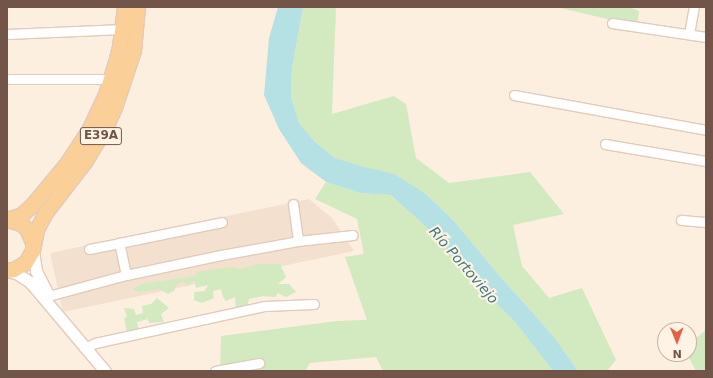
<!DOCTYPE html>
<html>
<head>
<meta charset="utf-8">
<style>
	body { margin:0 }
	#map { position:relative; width:713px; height:378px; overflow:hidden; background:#fcefe0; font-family:"DejaVu Sans",sans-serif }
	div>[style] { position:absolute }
	.residential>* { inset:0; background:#f3e0ce }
	.green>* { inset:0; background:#d3e9bf }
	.water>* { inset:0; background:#b5e1e5 }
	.roads { filter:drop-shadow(1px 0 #e0cbbc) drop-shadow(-1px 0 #e0cbbc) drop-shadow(0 1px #e0cbbc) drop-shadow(0 -1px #e0cbbc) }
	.minor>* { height:9px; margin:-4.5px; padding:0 4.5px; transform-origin:4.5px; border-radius:4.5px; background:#fff }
	.tertiary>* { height:11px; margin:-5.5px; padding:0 5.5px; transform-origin:5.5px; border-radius:5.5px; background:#fff }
	.primary>* { height:14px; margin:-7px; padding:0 7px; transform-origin:7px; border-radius:7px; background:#fbcf98 }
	span { translate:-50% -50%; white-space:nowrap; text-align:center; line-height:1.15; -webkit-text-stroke:4px #fff3e6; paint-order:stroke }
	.shield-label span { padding:1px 3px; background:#fff3e6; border:1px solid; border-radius:3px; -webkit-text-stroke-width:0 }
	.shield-label { font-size:12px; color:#725448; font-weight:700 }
	.water-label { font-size:14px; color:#3f797f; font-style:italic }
	.frame { position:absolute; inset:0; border:8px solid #725448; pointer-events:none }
	.north { position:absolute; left:657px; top:322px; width:40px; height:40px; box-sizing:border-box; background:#fff3e6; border:1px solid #c7b3a7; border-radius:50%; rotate:179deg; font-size:11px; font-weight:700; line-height:16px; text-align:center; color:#725448 }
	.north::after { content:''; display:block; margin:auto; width:14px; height:18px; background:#e65e44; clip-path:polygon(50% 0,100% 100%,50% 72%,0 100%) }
</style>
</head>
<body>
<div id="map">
	<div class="residential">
		<div style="clip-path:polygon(309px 199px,332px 218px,354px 251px,63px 312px,50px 253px)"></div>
	</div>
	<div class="green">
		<div style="clip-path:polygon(303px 7px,336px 7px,332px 114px,394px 96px,406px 104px,416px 158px,449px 183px,530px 172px,564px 214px,513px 225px,522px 266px,549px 298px,582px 288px,616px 360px,607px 371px,578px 371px,554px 337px,498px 274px,453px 220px,426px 194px,335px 158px,315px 142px,299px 123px,291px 97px,292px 69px)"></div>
		<div style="clip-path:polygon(556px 7px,629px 7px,639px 11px,637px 26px)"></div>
		<div style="clip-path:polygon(326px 182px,360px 193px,391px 195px,436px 236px,472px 280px,515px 322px,553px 371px,383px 371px,376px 357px,310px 363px,305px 371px,220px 371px,221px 336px,337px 321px,367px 320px,345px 257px,364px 254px,357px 219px,315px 199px)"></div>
		<div style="clip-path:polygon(260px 264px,280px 264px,286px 277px,278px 284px,289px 284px,296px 292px,286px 297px,278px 293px,275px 297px,263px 296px,249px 299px,247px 306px,236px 307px,235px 297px,226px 301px,223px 297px,221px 289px,213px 291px,214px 298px,202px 303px,194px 300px,194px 292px,205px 291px,208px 285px,196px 288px,195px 281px,192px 281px,188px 285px,183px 281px,177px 284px,174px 291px,168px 294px,159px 289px,138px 292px,133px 289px,141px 284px,195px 276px,197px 272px,232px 267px,239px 269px)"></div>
		<div style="clip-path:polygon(157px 298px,169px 308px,161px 314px,164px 322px,149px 323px,148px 319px,137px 322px,139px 331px,127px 332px,124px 318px,127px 317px,124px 308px,134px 309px,136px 315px,143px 313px,142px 306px,151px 304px)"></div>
		<div style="clip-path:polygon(706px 330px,706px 371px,696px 371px,688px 356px,696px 338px)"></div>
	</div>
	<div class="water">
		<div style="clip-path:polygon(278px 7px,303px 7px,292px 69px,291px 97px,299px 123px,315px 142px,335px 158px,360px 166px,394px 174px,426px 194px,453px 220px,498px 274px,554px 337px,578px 371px,553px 371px,515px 322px,472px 280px,436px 236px,391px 195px,360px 193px,326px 182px,301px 163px,279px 129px,264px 95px,269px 38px)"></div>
	</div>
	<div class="roads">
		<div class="minor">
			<div style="left:612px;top:23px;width:95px;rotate:8.5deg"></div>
			<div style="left:7px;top:34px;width:116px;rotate:-2.5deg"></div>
			<div style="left:689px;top:34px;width:27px;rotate:-80deg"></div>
			<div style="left:7px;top:79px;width:104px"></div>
			<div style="left:514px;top:95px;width:195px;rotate:10.3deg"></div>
			<div style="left:605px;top:144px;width:102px;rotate:9.6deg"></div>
			<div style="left:293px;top:204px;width:37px;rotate:82deg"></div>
			<div style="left:681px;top:220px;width:25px;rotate:5deg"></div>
			<div style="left:89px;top:249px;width:31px;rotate:-11deg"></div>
			<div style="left:126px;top:275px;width:33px;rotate:-102deg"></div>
			<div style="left:119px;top:243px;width:105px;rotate:-11.5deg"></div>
			<div style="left:48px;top:296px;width:81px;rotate:-15.1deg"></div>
			<div style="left:126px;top:275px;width:97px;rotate:-11.9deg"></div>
			<div style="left:221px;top:255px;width:78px;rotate:-10.3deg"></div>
			<div style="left:298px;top:241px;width:55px;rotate:-6.2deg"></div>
			<div style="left:84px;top:348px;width:12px;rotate:-24deg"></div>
			<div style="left:95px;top:343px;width:174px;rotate:-12.3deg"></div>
			<div style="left:265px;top:306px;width:49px;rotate:-2.3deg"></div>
			<div style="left:215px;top:371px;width:45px;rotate:-10.3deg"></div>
		</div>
		<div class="tertiary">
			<div style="left:33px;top:251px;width:20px;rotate:81deg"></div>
			<div style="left:36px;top:271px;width:27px;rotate:63deg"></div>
			<div style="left:7px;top:271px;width:9px;rotate:13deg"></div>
			<div style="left:16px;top:273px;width:17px;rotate:33deg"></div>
			<div style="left:30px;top:282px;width:116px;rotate:49.9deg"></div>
		</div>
		<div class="primary">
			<div style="left:7px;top:220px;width:16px;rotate:-18deg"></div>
			<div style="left:22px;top:215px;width:15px;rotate:-42deg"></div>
			<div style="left:33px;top:205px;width:53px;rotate:-50.3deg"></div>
			<div style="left:67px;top:164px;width:42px;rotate:-56.7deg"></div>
			<div style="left:90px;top:129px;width:38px;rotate:-65deg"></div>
			<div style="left:106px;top:95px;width:34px;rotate:-73deg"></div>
			<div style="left:116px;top:63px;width:16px;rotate:-76deg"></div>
			<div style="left:120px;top:47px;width:40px;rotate:-82.9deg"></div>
			<div style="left:7px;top:220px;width:15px;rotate:16deg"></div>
			<div style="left:21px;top:224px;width:8px;rotate:40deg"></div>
			<div style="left:27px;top:229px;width:15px;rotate:67deg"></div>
			<div style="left:33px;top:243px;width:8px;rotate:90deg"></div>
			<div style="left:33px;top:251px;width:14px;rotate:120deg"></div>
			<div style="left:26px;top:263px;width:14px;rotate:150deg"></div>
			<div style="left:14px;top:270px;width:7px;rotate:172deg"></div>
			<div style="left:33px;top:251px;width:21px;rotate:-79deg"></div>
			<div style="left:37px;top:230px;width:19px;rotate:-62deg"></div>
			<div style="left:46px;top:213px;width:66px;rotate:-52.4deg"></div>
			<div style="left:86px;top:161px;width:39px;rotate:-59deg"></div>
			<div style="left:106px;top:128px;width:22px;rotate:-66deg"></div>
			<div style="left:115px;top:108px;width:60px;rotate:-71.6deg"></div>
			<div style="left:134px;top:51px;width:44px;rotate:-84.8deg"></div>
		</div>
	</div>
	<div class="shield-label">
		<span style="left:101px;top:136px">E39A</span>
	</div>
	<div class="water-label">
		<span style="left:464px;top:265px;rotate:49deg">Río Portoviejo</span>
	</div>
	<div class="frame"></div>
	<div class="north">N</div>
</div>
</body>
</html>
